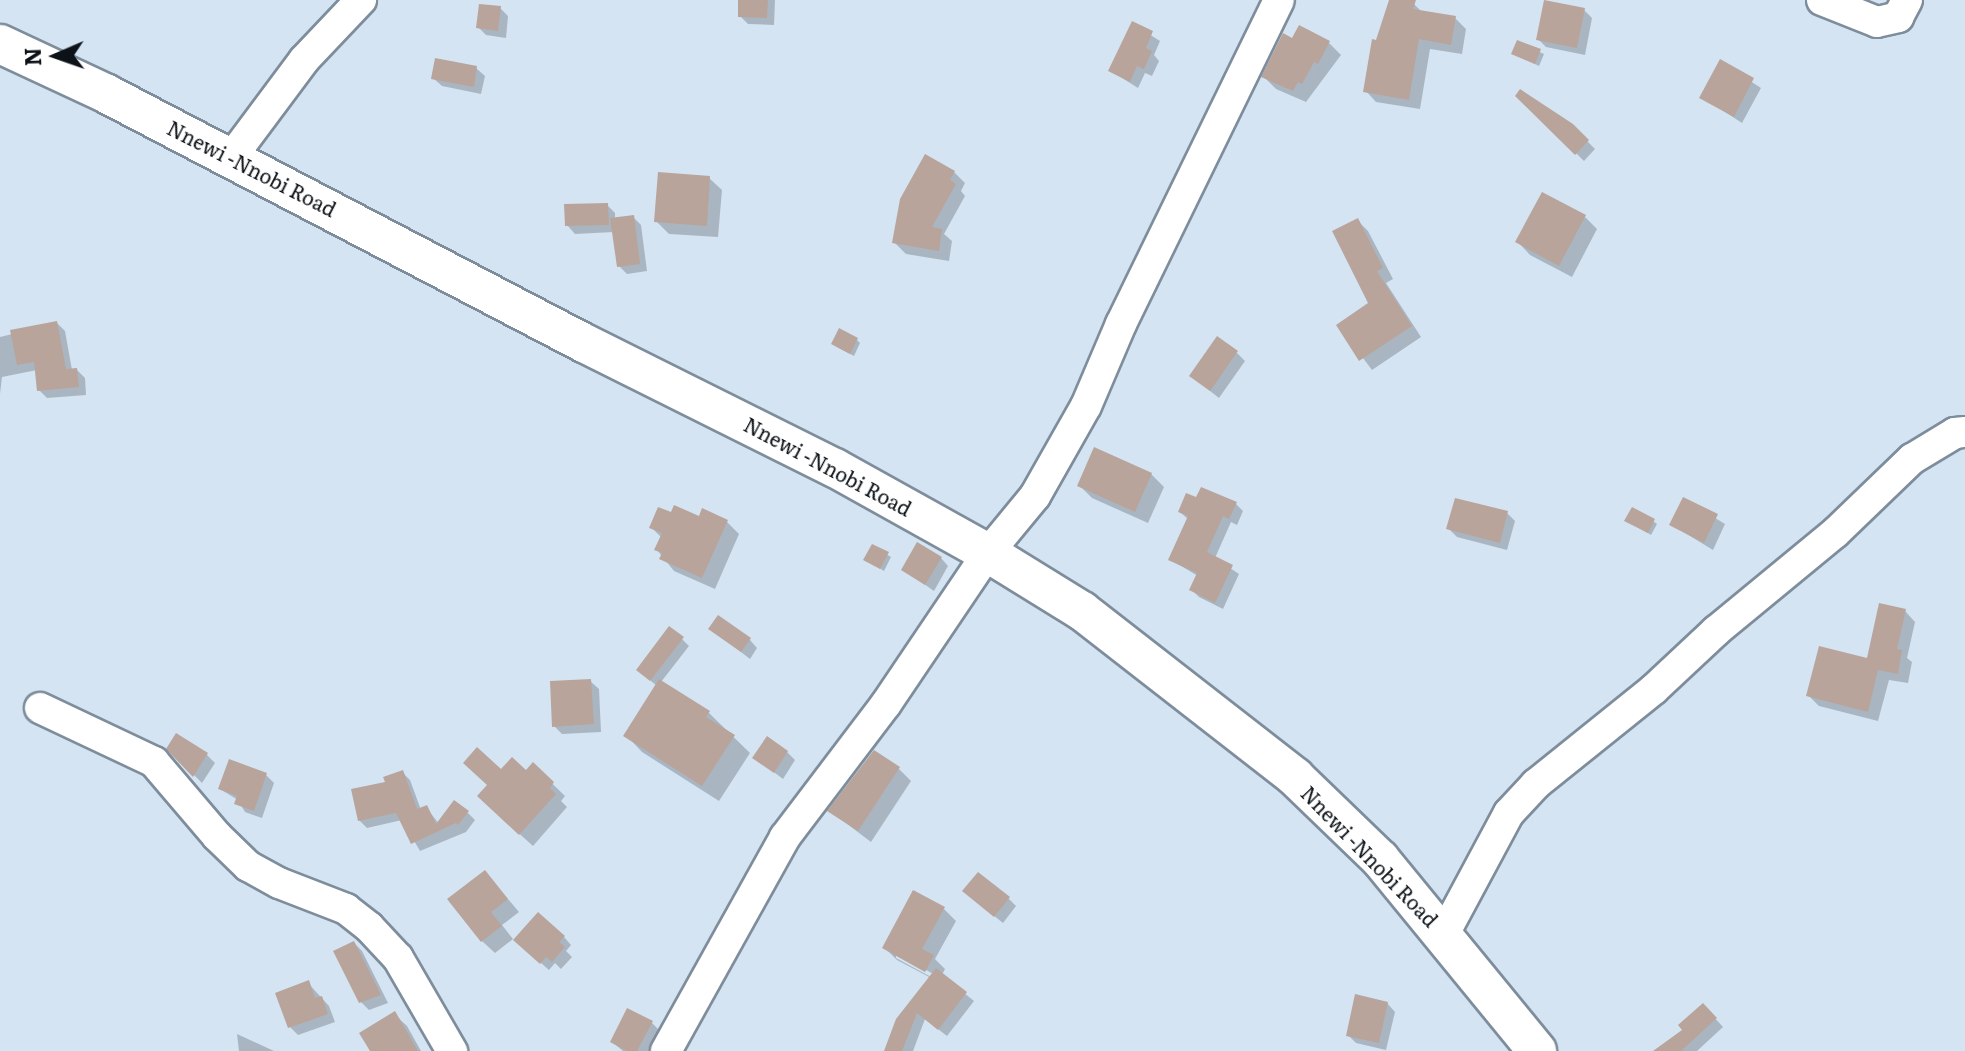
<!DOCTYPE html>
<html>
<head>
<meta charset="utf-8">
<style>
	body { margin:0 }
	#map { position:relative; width:1965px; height:1051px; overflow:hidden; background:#d4e4f3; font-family:Literata,serif }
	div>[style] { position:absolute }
	.shadow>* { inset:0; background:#0003 }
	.building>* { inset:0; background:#b8a49a }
	.roads { filter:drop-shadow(2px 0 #7e8d9b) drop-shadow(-2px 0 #7e8d9b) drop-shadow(0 2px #7e8d9b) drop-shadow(0 -2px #7e8d9b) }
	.minor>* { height:30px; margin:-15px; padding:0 15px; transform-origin:15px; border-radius:15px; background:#fff }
	.major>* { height:38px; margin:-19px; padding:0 19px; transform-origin:19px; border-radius:19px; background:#fff }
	span { translate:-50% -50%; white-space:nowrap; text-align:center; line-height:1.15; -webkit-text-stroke:6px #fff; paint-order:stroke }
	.street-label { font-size:20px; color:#0c1217 }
	.north { position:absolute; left:16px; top:16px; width:80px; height:80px; -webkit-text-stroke:6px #fff; paint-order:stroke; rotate:268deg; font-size:22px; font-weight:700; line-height:32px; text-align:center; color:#0c1217 }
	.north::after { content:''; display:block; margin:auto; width:28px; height:36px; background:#0c1217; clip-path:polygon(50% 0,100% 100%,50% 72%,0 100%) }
</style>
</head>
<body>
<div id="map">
	<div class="shadow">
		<div style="clip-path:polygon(740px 0,775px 0,774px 25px,748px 24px,740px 16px)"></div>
		<div style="clip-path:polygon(1391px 0,1414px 4px,1423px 13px,1455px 18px,1466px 29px,1462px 54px,1430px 49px,1420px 109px,1376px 102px,1366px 91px)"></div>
		<div style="clip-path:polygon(500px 8px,508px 16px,506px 38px,486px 35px,478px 27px)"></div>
		<div style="clip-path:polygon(1584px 10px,1592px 18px,1585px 55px,1546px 47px,1538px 39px)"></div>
		<div style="clip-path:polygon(1133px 24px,1160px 41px,1154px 55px,1159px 61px,1152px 76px,1145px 73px,1138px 88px,1111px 71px)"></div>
		<div style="clip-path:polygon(1293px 41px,1329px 43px,1341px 55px,1306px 102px,1276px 89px,1264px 77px)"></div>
		<div style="clip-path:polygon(1518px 42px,1544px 54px,1539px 66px,1513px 54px)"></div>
		<div style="clip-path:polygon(1721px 62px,1761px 88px,1742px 123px,1702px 97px)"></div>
		<div style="clip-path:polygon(476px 68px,485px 76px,481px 94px,442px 86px,433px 78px)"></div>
		<div style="clip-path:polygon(1517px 95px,1572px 126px,1595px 149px,1584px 161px)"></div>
		<div style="clip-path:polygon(954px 172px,965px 183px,961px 191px,965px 196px,944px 234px,952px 241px,949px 261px,906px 254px,895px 243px)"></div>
		<div style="clip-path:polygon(709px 178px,722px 190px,718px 237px,669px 234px,656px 221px)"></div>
		<div style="clip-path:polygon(607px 205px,615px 213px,615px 219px,633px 217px,641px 225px,647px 271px,627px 274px,619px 266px,614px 232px,575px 234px,567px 225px)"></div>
		<div style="clip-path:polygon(1585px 217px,1597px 229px,1572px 277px,1530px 255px,1518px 242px)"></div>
		<div style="clip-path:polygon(1357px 220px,1368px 231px,1393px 279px,1386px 283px,1421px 337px,1372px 370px,1338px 325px,1371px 304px)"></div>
		<div style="clip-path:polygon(57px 323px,65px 331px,72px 370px,77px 370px,85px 378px,86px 395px,47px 398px,39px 390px,37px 370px,2px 377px,0 394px,0 337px)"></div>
		<div style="clip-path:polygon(857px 340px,860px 343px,854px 356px,837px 347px)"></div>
		<div style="clip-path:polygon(1237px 353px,1245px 361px,1219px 398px,1191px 376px)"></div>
		<div style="clip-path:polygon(1151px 474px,1164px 487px,1148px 523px,1092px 498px,1079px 485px)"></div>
		<div style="clip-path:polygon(1684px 499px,1725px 524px,1713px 550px,1672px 525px)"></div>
		<div style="clip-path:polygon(1197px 500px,1236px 504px,1243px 511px,1237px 525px,1231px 522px,1215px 558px,1239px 574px,1223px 609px,1199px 597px,1191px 589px,1198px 576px,1171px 560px,1189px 520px,1180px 512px)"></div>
		<div style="clip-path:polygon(1507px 513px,1515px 521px,1507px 550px,1457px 537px,1449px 529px)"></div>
		<div style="clip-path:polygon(672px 515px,727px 522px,739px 534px,715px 589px,674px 571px,657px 550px,662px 538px,651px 527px)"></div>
		<div style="clip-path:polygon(1627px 521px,1653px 521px,1657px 524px,1651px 535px)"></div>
		<div style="clip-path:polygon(873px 546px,891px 557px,884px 571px,866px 560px)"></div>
		<div style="clip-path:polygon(941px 558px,948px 566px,934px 591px,904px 570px)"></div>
		<div style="clip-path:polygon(1905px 611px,1915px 622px,1907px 658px,1912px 662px,1908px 683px,1889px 680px,1878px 721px,1819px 706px,1808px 695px,1868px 661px)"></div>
		<div style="clip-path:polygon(711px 629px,750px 640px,757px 648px,750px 659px)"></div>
		<div style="clip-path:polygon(682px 639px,689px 646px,661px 682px,709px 713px,750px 753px,719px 801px,642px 752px,626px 735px,657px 686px,645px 676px)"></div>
		<div style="clip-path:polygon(590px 681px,599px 689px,601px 732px,562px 734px,554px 726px)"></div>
		<div style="clip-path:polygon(168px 749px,207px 755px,215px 763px,202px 783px)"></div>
		<div style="clip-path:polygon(787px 752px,795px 760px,783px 779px,755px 758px)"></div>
		<div style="clip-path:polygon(533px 765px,565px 796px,561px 801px,567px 807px,533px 846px,492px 809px,501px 772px,526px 773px)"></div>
		<div style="clip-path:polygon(898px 768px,911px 781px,871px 842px,830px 811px)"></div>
		<div style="clip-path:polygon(403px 773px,410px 780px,421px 810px,426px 807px,439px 824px,468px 813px,475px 820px,466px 832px,420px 851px,402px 820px,367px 828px,359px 820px,388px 783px)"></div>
		<div style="clip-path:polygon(266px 775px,274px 783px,262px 818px,245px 812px,238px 800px,220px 789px)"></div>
		<div style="clip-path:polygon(485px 872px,519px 912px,502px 925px,513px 939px,495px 953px,482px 941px)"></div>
		<div style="clip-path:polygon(1008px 898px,1016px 906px,1003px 923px,973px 899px)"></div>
		<div style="clip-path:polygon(evenodd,944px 909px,956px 921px,935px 959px,945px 969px,942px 975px,974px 1001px,947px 1036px,925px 1019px,913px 1051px,886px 1051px,931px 978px,897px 960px,884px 947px,944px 909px,896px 953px,935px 975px,933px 978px,896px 958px,896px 953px)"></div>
		<div style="clip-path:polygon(564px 937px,571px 945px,566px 951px,572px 957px,561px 969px,555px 963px,549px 970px,524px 948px)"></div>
		<div style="clip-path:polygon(354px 943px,362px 951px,388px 1003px,369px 1010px,361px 1002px)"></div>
		<div style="clip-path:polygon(308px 983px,329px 1006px,335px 1022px,298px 1035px,290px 1027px)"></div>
		<div style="clip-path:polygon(1387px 1003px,1395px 1012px,1386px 1050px,1356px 1043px,1348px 1035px)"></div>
		<div style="clip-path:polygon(1703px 1005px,1723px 1027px,1697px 1051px,1657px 1051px,1685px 1030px)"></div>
		<div style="clip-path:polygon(394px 1014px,407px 1026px,421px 1051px,372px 1051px)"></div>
		<div style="clip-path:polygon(651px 1022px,659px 1030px,649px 1051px,623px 1051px,612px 1042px)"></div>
		<div style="clip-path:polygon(237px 1034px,274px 1051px,239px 1051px)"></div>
	</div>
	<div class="building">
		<div style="clip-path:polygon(738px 0,768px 0,767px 18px,738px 17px)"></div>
		<div style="clip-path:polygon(1389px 0,1416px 0,1413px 9px,1456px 16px,1451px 45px,1419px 39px,1409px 100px,1363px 92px,1372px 39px,1376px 40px)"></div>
		<div style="clip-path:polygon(1544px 0,1585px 8px,1577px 48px,1536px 40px)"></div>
		<div style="clip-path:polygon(479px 4px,501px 6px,498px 31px,476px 28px)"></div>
		<div style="clip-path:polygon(1132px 21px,1153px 31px,1146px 48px,1152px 51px,1144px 69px,1137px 66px,1130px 82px,1108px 71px)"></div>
		<div style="clip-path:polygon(1299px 25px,1330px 41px,1318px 64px,1314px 62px,1302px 84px,1298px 82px,1293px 91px,1261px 77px,1283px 33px,1292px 38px)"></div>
		<div style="clip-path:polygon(1517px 40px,1541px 49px,1535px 64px,1511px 54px)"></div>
		<div style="clip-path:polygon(435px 58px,477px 66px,474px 87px,431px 79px)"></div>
		<div style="clip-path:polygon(1720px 59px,1754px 78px,1734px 117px,1699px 98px)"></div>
		<div style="clip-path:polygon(1520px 89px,1573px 124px,1589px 140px,1575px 155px,1515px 96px)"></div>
		<div style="clip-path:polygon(925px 154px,955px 171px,950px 180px,956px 184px,932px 227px,942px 229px,939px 251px,892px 243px,900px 199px)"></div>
		<div style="clip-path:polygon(658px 172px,710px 176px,707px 226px,654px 222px)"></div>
		<div style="clip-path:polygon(1542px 192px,1586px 215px,1559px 266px,1515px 242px)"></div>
		<div style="clip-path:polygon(608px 203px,609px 225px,565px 226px,564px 204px)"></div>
		<div style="clip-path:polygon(634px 215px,640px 264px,617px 267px,610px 218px)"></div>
		<div style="clip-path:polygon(1358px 218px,1383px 268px,1377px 271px,1412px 326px,1359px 361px,1336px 325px,1368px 303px,1332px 231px)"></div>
		<div style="clip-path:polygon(57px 321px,66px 369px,77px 368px,79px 387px,37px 391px,34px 362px,17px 365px,10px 330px)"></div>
		<div style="clip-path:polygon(839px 328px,858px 338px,850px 354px,831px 344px)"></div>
		<div style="clip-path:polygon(1217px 336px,1238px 351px,1210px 391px,1189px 376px)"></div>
		<div style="clip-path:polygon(1094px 447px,1152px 473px,1135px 512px,1077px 486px)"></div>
		<div style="clip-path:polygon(1201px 487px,1237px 502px,1229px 519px,1223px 516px,1207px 552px,1233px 565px,1215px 603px,1189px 590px,1197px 573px,1168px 560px,1188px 516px,1178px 512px,1186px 493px,1196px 497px)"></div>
		<div style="clip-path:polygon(1683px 497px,1718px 514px,1704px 543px,1669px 525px)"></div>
		<div style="clip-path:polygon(1455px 498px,1508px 511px,1500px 543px,1446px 529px)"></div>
		<div style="clip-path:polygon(674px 505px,699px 516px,702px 508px,728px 520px,702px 578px,659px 559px,662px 553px,654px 550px,662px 533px,649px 528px,658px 507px,671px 512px)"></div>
		<div style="clip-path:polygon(1632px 507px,1655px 519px,1648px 533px,1624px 521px)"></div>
		<div style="clip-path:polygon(917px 542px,942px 557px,925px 585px,901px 570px)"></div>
		<div style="clip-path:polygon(872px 544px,889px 552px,880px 569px,863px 560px)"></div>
		<div style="clip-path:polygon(1879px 603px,1906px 609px,1897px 649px,1902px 650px,1898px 674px,1878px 670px,1868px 712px,1806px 696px,1819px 646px,1867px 658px)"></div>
		<div style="clip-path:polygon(718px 615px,751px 638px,741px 652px,708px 629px)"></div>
		<div style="clip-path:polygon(669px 626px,684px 637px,650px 681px,636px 670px)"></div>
		<div style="clip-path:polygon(591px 679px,594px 724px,552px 727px,550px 681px)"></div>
		<div style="clip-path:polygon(659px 679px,710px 711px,706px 717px,735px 735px,702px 786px,623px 736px)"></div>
		<div style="clip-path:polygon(176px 733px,208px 753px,193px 777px,166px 749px)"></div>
		<div style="clip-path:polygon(767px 736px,788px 751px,774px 773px,752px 758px)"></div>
		<div style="clip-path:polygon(477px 747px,501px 769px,512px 757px,526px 770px,533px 762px,554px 782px,550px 788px,556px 794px,519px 835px,477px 796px,487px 785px,463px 763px)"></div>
		<div style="clip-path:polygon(874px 750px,900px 767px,858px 831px,827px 811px)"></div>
		<div style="clip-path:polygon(229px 759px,267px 773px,254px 811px,234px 804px,237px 796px,218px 789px)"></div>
		<div style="clip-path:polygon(403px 770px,417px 809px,427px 805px,436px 824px,454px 800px,469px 811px,458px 825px,456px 823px,411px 844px,396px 813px,358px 821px,351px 789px,385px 782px,383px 777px)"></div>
		<div style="clip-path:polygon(485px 870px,508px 899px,491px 912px,502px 926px,481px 942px,447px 899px)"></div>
		<div style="clip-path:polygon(978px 872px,1010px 897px,994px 917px,962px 891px)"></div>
		<div style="clip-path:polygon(913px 890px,945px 907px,922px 949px,934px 955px,925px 972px,882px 948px)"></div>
		<div style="clip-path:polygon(538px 912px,565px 936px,559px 942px,565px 947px,552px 962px,546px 957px,540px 964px,513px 940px)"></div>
		<div style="clip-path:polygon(354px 941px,381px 995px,359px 1003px,333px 951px)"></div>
		<div style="clip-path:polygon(936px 968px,967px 992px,938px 1030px,917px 1013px,902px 1051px,884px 1051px,896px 1019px)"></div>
		<div style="clip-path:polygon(309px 980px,315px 998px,322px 996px,328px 1014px,288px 1028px,275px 993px)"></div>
		<div style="clip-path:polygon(1355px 994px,1388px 1002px,1379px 1043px,1346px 1036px)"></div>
		<div style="clip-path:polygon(1703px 1003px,1717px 1018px,1681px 1051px,1653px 1051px,1682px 1030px,1678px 1025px)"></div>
		<div style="clip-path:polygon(627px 1008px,653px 1021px,637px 1051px,627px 1051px,610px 1042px)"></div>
		<div style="clip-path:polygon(395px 1011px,418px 1051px,370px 1051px,359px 1033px)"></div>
	</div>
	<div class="roads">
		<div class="minor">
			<div style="left:1822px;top:0;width:59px;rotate:21.8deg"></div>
			<div style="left:1877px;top:22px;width:22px;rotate:-13deg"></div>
			<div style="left:1898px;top:17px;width:19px;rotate:-62deg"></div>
			<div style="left:231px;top:158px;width:122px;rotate:-53.3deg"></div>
			<div style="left:304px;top:60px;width:83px;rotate:-46.5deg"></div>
			<div style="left:40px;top:708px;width:126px;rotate:25.3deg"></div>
			<div style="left:154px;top:762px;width:97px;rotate:49.6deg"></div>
			<div style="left:217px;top:836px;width:43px;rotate:44.1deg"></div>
			<div style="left:248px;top:866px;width:35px;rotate:29deg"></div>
			<div style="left:279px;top:883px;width:72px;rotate:21.2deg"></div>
			<div style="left:346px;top:909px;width:29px;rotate:38deg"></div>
			<div style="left:369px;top:927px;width:42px;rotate:46.9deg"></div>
			<div style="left:398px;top:958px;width:108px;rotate:59.9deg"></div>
			<div style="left:1444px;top:934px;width:137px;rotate:-61.8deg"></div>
			<div style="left:1509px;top:813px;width:40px;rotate:-47deg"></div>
			<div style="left:1536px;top:784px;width:151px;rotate:-38.8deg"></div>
			<div style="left:1654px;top:689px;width:85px;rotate:-43.1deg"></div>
			<div style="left:1716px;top:631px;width:154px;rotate:-39.5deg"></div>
			<div style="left:1835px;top:533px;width:107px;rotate:-43.9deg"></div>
			<div style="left:1912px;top:459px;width:50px;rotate:-31.2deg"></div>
			<div style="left:1955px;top:433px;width:10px;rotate:-6deg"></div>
			<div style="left:666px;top:1051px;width:245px;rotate:-60.9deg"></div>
			<div style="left:785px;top:837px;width:167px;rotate:-52.8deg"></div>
			<div style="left:886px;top:704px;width:182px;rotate:-56deg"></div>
			<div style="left:988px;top:553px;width:74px;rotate:-50.5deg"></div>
			<div style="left:1035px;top:496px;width:103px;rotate:-60.5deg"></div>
			<div style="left:1086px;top:406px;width:89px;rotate:-66.9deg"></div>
			<div style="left:1121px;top:324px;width:360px;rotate:-64deg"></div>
		</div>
		<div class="major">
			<div style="left:0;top:44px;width:118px;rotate:25deg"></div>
			<div style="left:107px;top:94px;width:538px;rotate:27.57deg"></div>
			<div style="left:584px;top:343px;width:280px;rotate:26.5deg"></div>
			<div style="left:835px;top:468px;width:175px;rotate:29.1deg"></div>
			<div style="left:988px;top:553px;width:110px;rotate:31.7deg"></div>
			<div style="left:1082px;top:611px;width:270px;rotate:37.9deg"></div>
			<div style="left:1295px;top:777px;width:118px;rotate:44deg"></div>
			<div style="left:1380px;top:859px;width:248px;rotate:50.7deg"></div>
		</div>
	</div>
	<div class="street-label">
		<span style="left:252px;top:168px;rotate:27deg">Nnewi -Nnobi Road</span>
		<span style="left:828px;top:466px;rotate:28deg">Nnewi -Nnobi Road</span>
		<span style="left:1370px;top:856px;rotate:46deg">Nnewi -Nnobi Road</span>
	</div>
	<div class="north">N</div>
</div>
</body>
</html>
